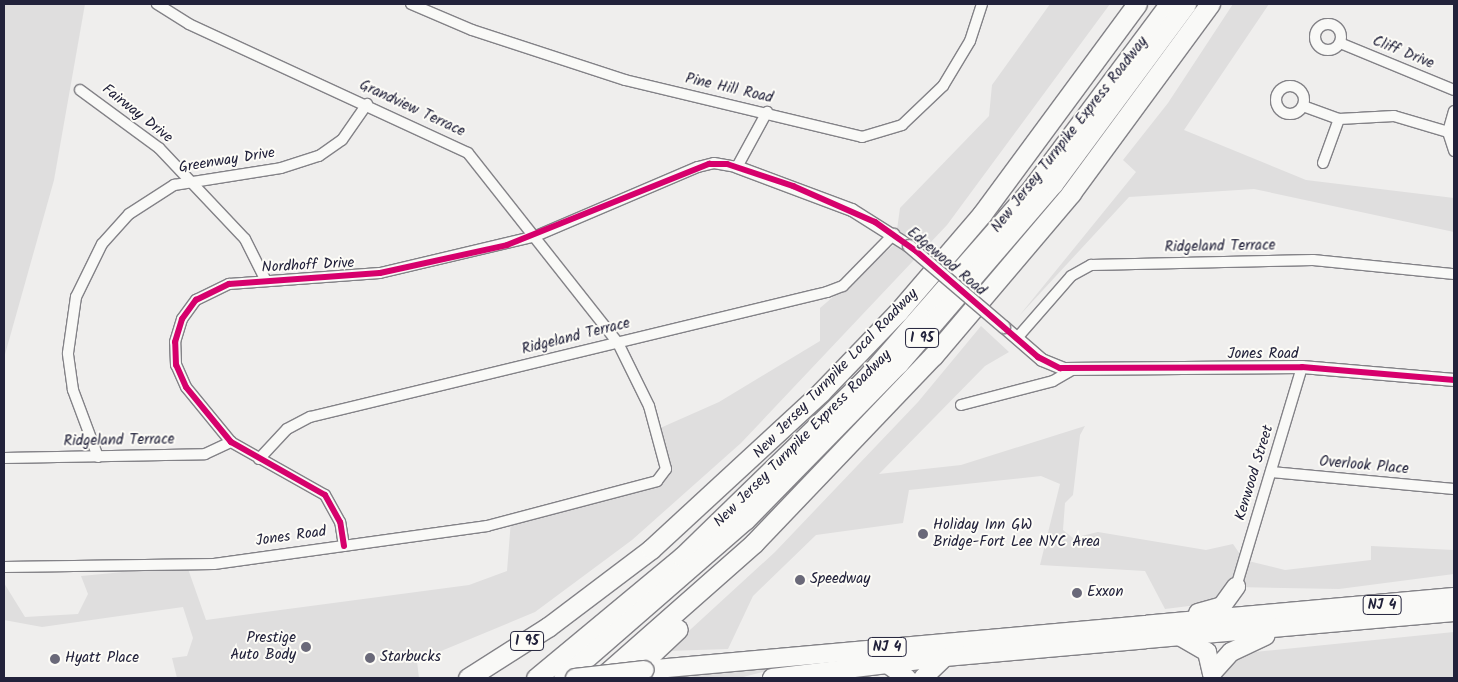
<!DOCTYPE html>
<html>
<head>
<meta charset="utf-8">
<style>
	body { margin:0 }
	#map { position:relative; width:1458px; height:682px; overflow:hidden; background:#efeeed; font-family:Kalam,sans-serif }
	div>[style] { position:absolute }
	.built>* { inset:0; background:#dfdede }
	.roads { filter:drop-shadow(1px 0 #838287) drop-shadow(-1px 0 #838287) drop-shadow(0 1px #838287) drop-shadow(0 -1px #838287) }
	.minor>* { height:10px; margin:-5px; padding:0 5px; transform-origin:5px; border-radius:5px; background:#f9f9f7 }
	.minor>.ring { margin:-5px; padding:0; box-sizing:content-box; background:none; border:10px solid #f9f9f7; border-radius:50% }
	.tertiary>* { height:12px; margin:-6px; padding:0 6px; transform-origin:6px; border-radius:6px; background:#f9f9f7 }
	.trunk>* { height:18px; margin:-9px; padding:0 9px; transform-origin:9px; border-radius:9px; background:#f9f9f7 }
	.motorway>* { height:19px; margin:-9.5px; padding:0 9.5px; transform-origin:9.5px; border-radius:9.5px; background:#f9f9f7 }
	.bridges { filter:drop-shadow(1px 0 #838287) drop-shadow(-1px 0 #838287) drop-shadow(0 1px #838287) drop-shadow(0 -1px #838287) }
	.tertiary-bridge>* { height:12px; margin:-6px; padding:0 6px; transform-origin:6px; border-radius:6px; background:#f9f9f7 }
	.trunk-bridge>* { height:18px; margin:-9px; padding:0 9px; transform-origin:9px; border-radius:9px; background:#f9f9f7 }
	.cycleway>* { height:6px; margin:-3px; padding:0 3px; transform-origin:3px; border-radius:3px; background:#d6006c }
	.dots>* { width:14px; height:14px; translate:-50% -50%; box-sizing:border-box; border:2px solid #fdfcf7; border-radius:50% }
	span { translate:-50% -50%; white-space:nowrap; text-align:center; line-height:1.15; -webkit-text-stroke:4px #fdfcf7; paint-order:stroke }
	.shield-label span { padding:1px 4px; background:#fdfcf7; border:1px solid; border-radius:4px; -webkit-text-stroke-width:0 }
	.shield-label { font-size:14px; color:#22223b; font-weight:700 }
	.street-label { font-size:15px; color:#22223b }
	.poi-label { font-size:15px; color:#22223b }
	.left { translate:0 -50%; text-align:left }
	.right { translate:-100% -50%; text-align:right }
	.frame { position:absolute; inset:0; border:5px solid #22223b; pointer-events:none }
</style>
</head>
<body>
<div id="map">
	<div class="built">
		<div style="clip-path:polygon(4px 4px,85px 4px,54px 180px,4px 358px)"></div>
		<div style="clip-path:polygon(1050px 4px,1110px 4px,947px 225px,741px 443px,632px 540px,535px 612px,417px 661px,419px 678px,177px 678px,172px 658px,187px 656px,193px 638px,183px 607px,42px 627px,4px 620px,4px 583px,25px 617px,78px 614px,88px 594px,81px 576px,187px 566px,206px 620px,469px 585px,507px 571px,511px 520px,663px 476px,658px 429px,719px 402px,820px 341px,820px 308px,895px 244px,900px 208px,989px 116px,992px 85px)"></div>
		<div style="clip-path:polygon(1233px 4px,1269px 4px,1184px 130px,1306px 180px,1454px 198px,1454px 232px,1254px 189px,1129px 197px,1019px 316px,1136px 172px,1123px 160px,1168px 103px)"></div>
		<div style="clip-path:polygon(981px 326px,1009px 352px,985px 366px,879px 474px,961px 465px,1085px 426px,1080px 435px,1073px 495px,1065px 503px,1063px 530px,1073px 538px,1098px 532px,1206px 550px,1233px 544px,1244px 560px,1285px 570px,1371px 560px,1371px 546px,1454px 550px,1454px 574px,1339px 589px,1236px 587px,1205px 604px,1165px 609px,1145px 571px,1040px 565px,1060px 484px,1041px 476px,909px 490px,903px 523px,816px 535px,753px 596px,728px 649px,667px 651px,775px 552px,918px 402px)"></div>
		<div style="clip-path:polygon(1454px 632px,1454px 678px,1204px 678px,1214px 656px)"></div>
		<div style="clip-path:polygon(787px 666px,739px 678px,676px 678px)"></div>
	</div>
	<div class="roads">
		<div class="minor">
			<div style="left:411px;top:4px;width:66px;rotate:23.1deg"></div>
			<div style="left:472px;top:30px;width:161px;rotate:18.1deg"></div>
			<div style="left:625px;top:80px;width:244px;rotate:13.5deg"></div>
			<div style="left:862px;top:137px;width:42px;rotate:-16.7deg"></div>
			<div style="left:902px;top:125px;width:57px;rotate:-43.6deg"></div>
			<div style="left:943px;top:86px;width:52px;rotate:-59deg"></div>
			<div style="left:970px;top:41px;width:39px;rotate:-72deg"></div>
			<div class="ring" style="left:1315px;top:24px;width:16px;height:16px"></div>
			<div style="left:1340px;top:43px;width:123px;rotate:22.4deg"></div>
			<div class="ring" style="left:1276px;top:86px;width:18px;height:18px"></div>
			<div style="left:80px;top:90px;width:98px;rotate:36.3deg"></div>
			<div style="left:159px;top:148px;width:125px;rotate:46.6deg"></div>
			<div style="left:245px;top:239px;width:47px;rotate:63.4deg"></div>
			<div style="left:1303px;top:106px;width:38px;rotate:20deg"></div>
			<div style="left:1339px;top:119px;width:55px;rotate:-3.1deg"></div>
			<div style="left:1394px;top:116px;width:56px;rotate:16.5deg"></div>
			<div style="left:1454px;top:111px;width:22px;rotate:106deg"></div>
			<div style="left:1448px;top:132px;width:20px;rotate:72deg"></div>
			<div style="left:1323px;top:163px;width:47px;rotate:-70deg"></div>
			<div style="left:1017px;top:338px;width:82px;rotate:-48.9deg"></div>
			<div style="left:1071px;top:276px;width:23px;rotate:-29deg"></div>
			<div style="left:1091px;top:265px;width:222px;rotate:-1.3deg"></div>
			<div style="left:1313px;top:260px;width:142px;rotate:5.7deg"></div>
			<div style="left:961px;top:405px;width:95px;rotate:-14.6deg"></div>
			<div style="left:1053px;top:381px;width:22px;rotate:-30deg"></div>
			<div style="left:98px;top:457px;width:72px;rotate:-110.5deg"></div>
			<div style="left:73px;top:390px;width:37px;rotate:-98deg"></div>
			<div style="left:68px;top:353px;width:57px;rotate:-81.9deg"></div>
			<div style="left:76px;top:297px;width:59px;rotate:-63.9deg"></div>
			<div style="left:102px;top:244px;width:40px;rotate:-48deg"></div>
			<div style="left:129px;top:214px;width:54px;rotate:-32.8deg"></div>
			<div style="left:174px;top:185px;width:108px;rotate:-9deg"></div>
			<div style="left:281px;top:168px;width:40px;rotate:-18deg"></div>
			<div style="left:319px;top:156px;width:28px;rotate:-35deg"></div>
			<div style="left:342px;top:140px;width:44px;rotate:-55.2deg"></div>
			<div style="left:4px;top:458px;width:201px;rotate:-1.1deg"></div>
			<div style="left:205px;top:454px;width:29px;rotate:-25deg"></div>
			<div style="left:259px;top:459px;width:41px;rotate:-47deg"></div>
			<div style="left:287px;top:429px;width:26px;rotate:-28deg"></div>
			<div style="left:310px;top:417px;width:532px;rotate:-13.59deg"></div>
			<div style="left:827px;top:292px;width:17px;rotate:-21deg"></div>
			<div style="left:843px;top:286px;width:73px;rotate:-45.6deg"></div>
			<div style="left:1271px;top:472px;width:184px;rotate:5.3deg"></div>
			<div style="left:344px;top:546px;width:24px;rotate:-99deg"></div>
			<div style="left:340px;top:522px;width:31px;rotate:-119deg"></div>
			<div style="left:325px;top:495px;width:108px;rotate:-150.6deg"></div>
			<div style="left:231px;top:442px;width:71px;rotate:-129.3deg"></div>
			<div style="left:186px;top:387px;width:24px;rotate:-114deg"></div>
			<div style="left:176px;top:365px;width:23px;rotate:-92deg"></div>
			<div style="left:175px;top:342px;width:24px;rotate:-73deg"></div>
			<div style="left:182px;top:319px;width:24px;rotate:-54deg"></div>
			<div style="left:196px;top:300px;width:37px;rotate:-26deg"></div>
			<div style="left:229px;top:284px;width:151px;rotate:-4.2deg"></div>
			<div style="left:380px;top:273px;width:160px;rotate:-13.3deg"></div>
			<div style="left:536px;top:236px;width:176px;rotate:-23.1deg"></div>
			<div style="left:698px;top:167px;width:16px;rotate:-14deg"></div>
			<div style="left:714px;top:163px;width:23px;rotate:10deg"></div>
			<div style="left:737px;top:167px;width:63px;rotate:-61.4deg"></div>
			<div style="left:4px;top:567px;width:210px;rotate:-0.8deg"></div>
			<div style="left:214px;top:564px;width:276px;rotate:-7.9deg"></div>
			<div style="left:487px;top:526px;width:176px;rotate:-14.8deg"></div>
			<div style="left:657px;top:481px;width:15px;rotate:-53deg"></div>
			<div style="left:666px;top:469px;width:65px;rotate:-105.1deg"></div>
			<div style="left:649px;top:406px;width:70px;rotate:-116.2deg"></div>
			<div style="left:618px;top:343px;width:242px;rotate:-128.3deg"></div>
			<div style="left:468px;top:153px;width:307px;rotate:-155.2deg"></div>
			<div style="left:189px;top:24px;width:38px;rotate:-148deg"></div>
			<div style="left:1236px;top:587px;width:230px;rotate:-73.3deg"></div>
		</div>
		<div class="tertiary">
			<div style="left:737px;top:167px;width:123px;rotate:20.5deg"></div>
			<div style="left:852px;top:210px;width:67px;rotate:32.3deg"></div>
			<div style="left:1004px;top:327px;width:50px;rotate:41deg"></div>
			<div style="left:1042px;top:360px;width:24px;rotate:22deg"></div>
			<div style="left:1064px;top:369px;width:238px;rotate:-0.5deg"></div>
			<div style="left:1302px;top:367px;width:153px;rotate:4.9deg"></div>
		</div>
		<div class="trunk">
			<div style="left:1198px;top:613px;width:25px;rotate:-16deg"></div>
			<div style="left:1222px;top:606px;width:24px;rotate:-54deg"></div>
			<div style="left:1181px;top:637px;width:30px;rotate:30deg"></div>
			<div style="left:1207px;top:652px;width:22px;rotate:77deg"></div>
			<div style="left:886px;top:663px;width:26px;rotate:36deg"></div>
			<div style="left:645px;top:670px;width:812px;rotate:-5.16deg"></div>
			<div style="left:1212px;top:673px;width:28px;rotate:-48deg"></div>
			<div style="left:1231px;top:652px;width:38px;rotate:-25deg"></div>
			<div style="left:772px;top:678px;width:174px;rotate:-6.9deg"></div>
			<div style="left:945px;top:657px;width:511px;rotate:-5.05deg"></div>
			<div style="left:923px;top:678px;width:30px;rotate:-44deg"></div>
		</div>
		<div class="motorway">
			<div style="left:468px;top:678px;width:95px;rotate:-32.5deg"></div>
			<div style="left:548px;top:627px;width:129px;rotate:-37.1deg"></div>
			<div style="left:651px;top:549px;width:231px;rotate:-42.7deg"></div>
			<div style="left:821px;top:392px;width:111px;rotate:-46.1deg"></div>
			<div style="left:898px;top:312px;width:129px;rotate:-49.4deg"></div>
			<div style="left:982px;top:214px;width:261px;rotate:-53.6deg"></div>
			<div style="left:536px;top:678px;width:190px;rotate:-39.7deg"></div>
			<div style="left:682px;top:557px;width:255px;rotate:-44.2deg"></div>
			<div style="left:865px;top:379px;width:254px;rotate:-48.8deg"></div>
			<div style="left:1032px;top:188px;width:229px;rotate:-53.3deg"></div>
			<div style="left:563px;top:678px;width:241px;rotate:-41deg"></div>
			<div style="left:745px;top:520px;width:219px;rotate:-45.6deg"></div>
			<div style="left:898px;top:364px;width:238px;rotate:-49.3deg"></div>
			<div style="left:1053px;top:184px;width:224px;rotate:-53.5deg"></div>
			<div style="left:601px;top:678px;width:204px;rotate:-41.4deg"></div>
			<div style="left:754px;top:543px;width:259px;rotate:-46.3deg"></div>
			<div style="left:933px;top:356px;width:214px;rotate:-49.7deg"></div>
			<div style="left:1071px;top:193px;width:235px;rotate:-53.7deg"></div>
			<div style="left:626px;top:678px;width:71px;rotate:-43.3deg"></div>
		</div>
	</div>
	<div class="bridges">
		<div class="tertiary-bridge">
			<div style="left:909px;top:246px;width:125px;rotate:40.5deg"></div>
		</div>
		<div class="trunk-bridge">
			<div style="left:575px;top:678px;width:70px;rotate:-6.5deg"></div>
		</div>
	</div>
	<div class="cycleway">
		<div style="left:344px;top:546px;width:24px;rotate:-99deg"></div>
		<div style="left:340px;top:522px;width:31px;rotate:-119deg"></div>
		<div style="left:325px;top:495px;width:108px;rotate:-150.6deg"></div>
		<div style="left:231px;top:442px;width:71px;rotate:-129.3deg"></div>
		<div style="left:186px;top:387px;width:24px;rotate:-114deg"></div>
		<div style="left:176px;top:365px;width:23px;rotate:-92deg"></div>
		<div style="left:175px;top:342px;width:24px;rotate:-73deg"></div>
		<div style="left:182px;top:319px;width:24px;rotate:-54deg"></div>
		<div style="left:196px;top:300px;width:37px;rotate:-26deg"></div>
		<div style="left:229px;top:284px;width:151px;rotate:-4.2deg"></div>
		<div style="left:380px;top:273px;width:130px;rotate:-12.4deg"></div>
		<div style="left:507px;top:245px;width:218px;rotate:-21.9deg"></div>
		<div style="left:709px;top:164px;width:18px"></div>
		<div style="left:727px;top:164px;width:70px;rotate:18.4deg"></div>
		<div style="left:793px;top:186px;width:90px;rotate:23.7deg"></div>
		<div style="left:875px;top:222px;width:50px;rotate:35.3deg"></div>
		<div style="left:916px;top:251px;width:162px;rotate:41deg"></div>
		<div style="left:1038px;top:357px;width:25px;rotate:27deg"></div>
		<div style="left:1060px;top:368px;width:242px;rotate:-0.2deg"></div>
		<div style="left:1302px;top:367px;width:153px;rotate:4.9deg"></div>
	</div>
	<div class="dots">
		<div style="left:923px;top:534px;background:#6a6979"></div>
		<div style="left:800px;top:580px;background:#6a6979"></div>
		<div style="left:1077px;top:593px;background:#6a6979"></div>
		<div style="left:306px;top:647px;background:#6a6979"></div>
		<div style="left:370px;top:658px;background:#6a6979"></div>
		<div style="left:55px;top:659px;background:#6a6979"></div>
	</div>
	<div class="shield-label">
		<span style="left:922px;top:338px">I 95</span>
		<span style="left:1382px;top:605px">NJ 4</span>
		<span style="left:527px;top:641px">I 95</span>
		<span style="left:887px;top:647px">NJ 4</span>
	</div>
	<div class="street-label">
		<span style="left:1403px;top:53px;rotate:22deg">Cliff Drive</span>
		<span style="left:729px;top:89px;rotate:13deg">Pine Hill Road</span>
		<span style="left:412px;top:109px;rotate:25deg">Grandview Terrace</span>
		<span style="left:137px;top:114px;rotate:38deg">Fairway Drive</span>
		<span style="left:1070px;top:135px;rotate:-52deg">New Jersey Turnpike Express Roadway</span>
		<span style="left:227px;top:161px;rotate:-9deg">Greenway Drive</span>
		<span style="left:1220px;top:247px;rotate:-1deg">Ridgeland Terrace</span>
		<span style="left:946px;top:262px;rotate:40deg">Edgewood Road</span>
		<span style="left:308px;top:266px;rotate:-3deg">Nordhoff Drive</span>
		<span style="left:576px;top:337px;rotate:-14deg">Ridgeland Terrace</span>
		<span style="left:1263px;top:355px">Jones Road</span>
		<span style="left:836px;top:374px;rotate:-46deg">New Jersey Turnpike Local Roadway</span>
		<span style="left:803px;top:439px;rotate:-45deg">New Jersey Turnpike Express Roadway</span>
		<span style="left:119px;top:441px;rotate:-1deg">Ridgeland Terrace</span>
		<span style="left:1364px;top:466px;rotate:5deg">Overlook Place</span>
		<span style="left:1255px;top:473px;rotate:-73deg">Kenwood Street</span>
		<span style="left:291px;top:537px;rotate:-8deg">Jones Road</span>
	</div>
	<div class="poi-label">
		<span class="left" style="left:933px;top:534px">Holiday Inn GW<br>Bridge-Fort Lee NYC Area</span>
		<span class="left" style="left:810px;top:580px">Speedway</span>
		<span class="left" style="left:1087px;top:593px">Exxon</span>
		<span class="right" style="left:296px;top:647px">Prestige<br>Auto Body</span>
		<span class="left" style="left:380px;top:658px">Starbucks</span>
		<span class="left" style="left:65px;top:659px">Hyatt Place</span>
	</div>
	<div class="frame"></div>
</div>
</body>
</html>
